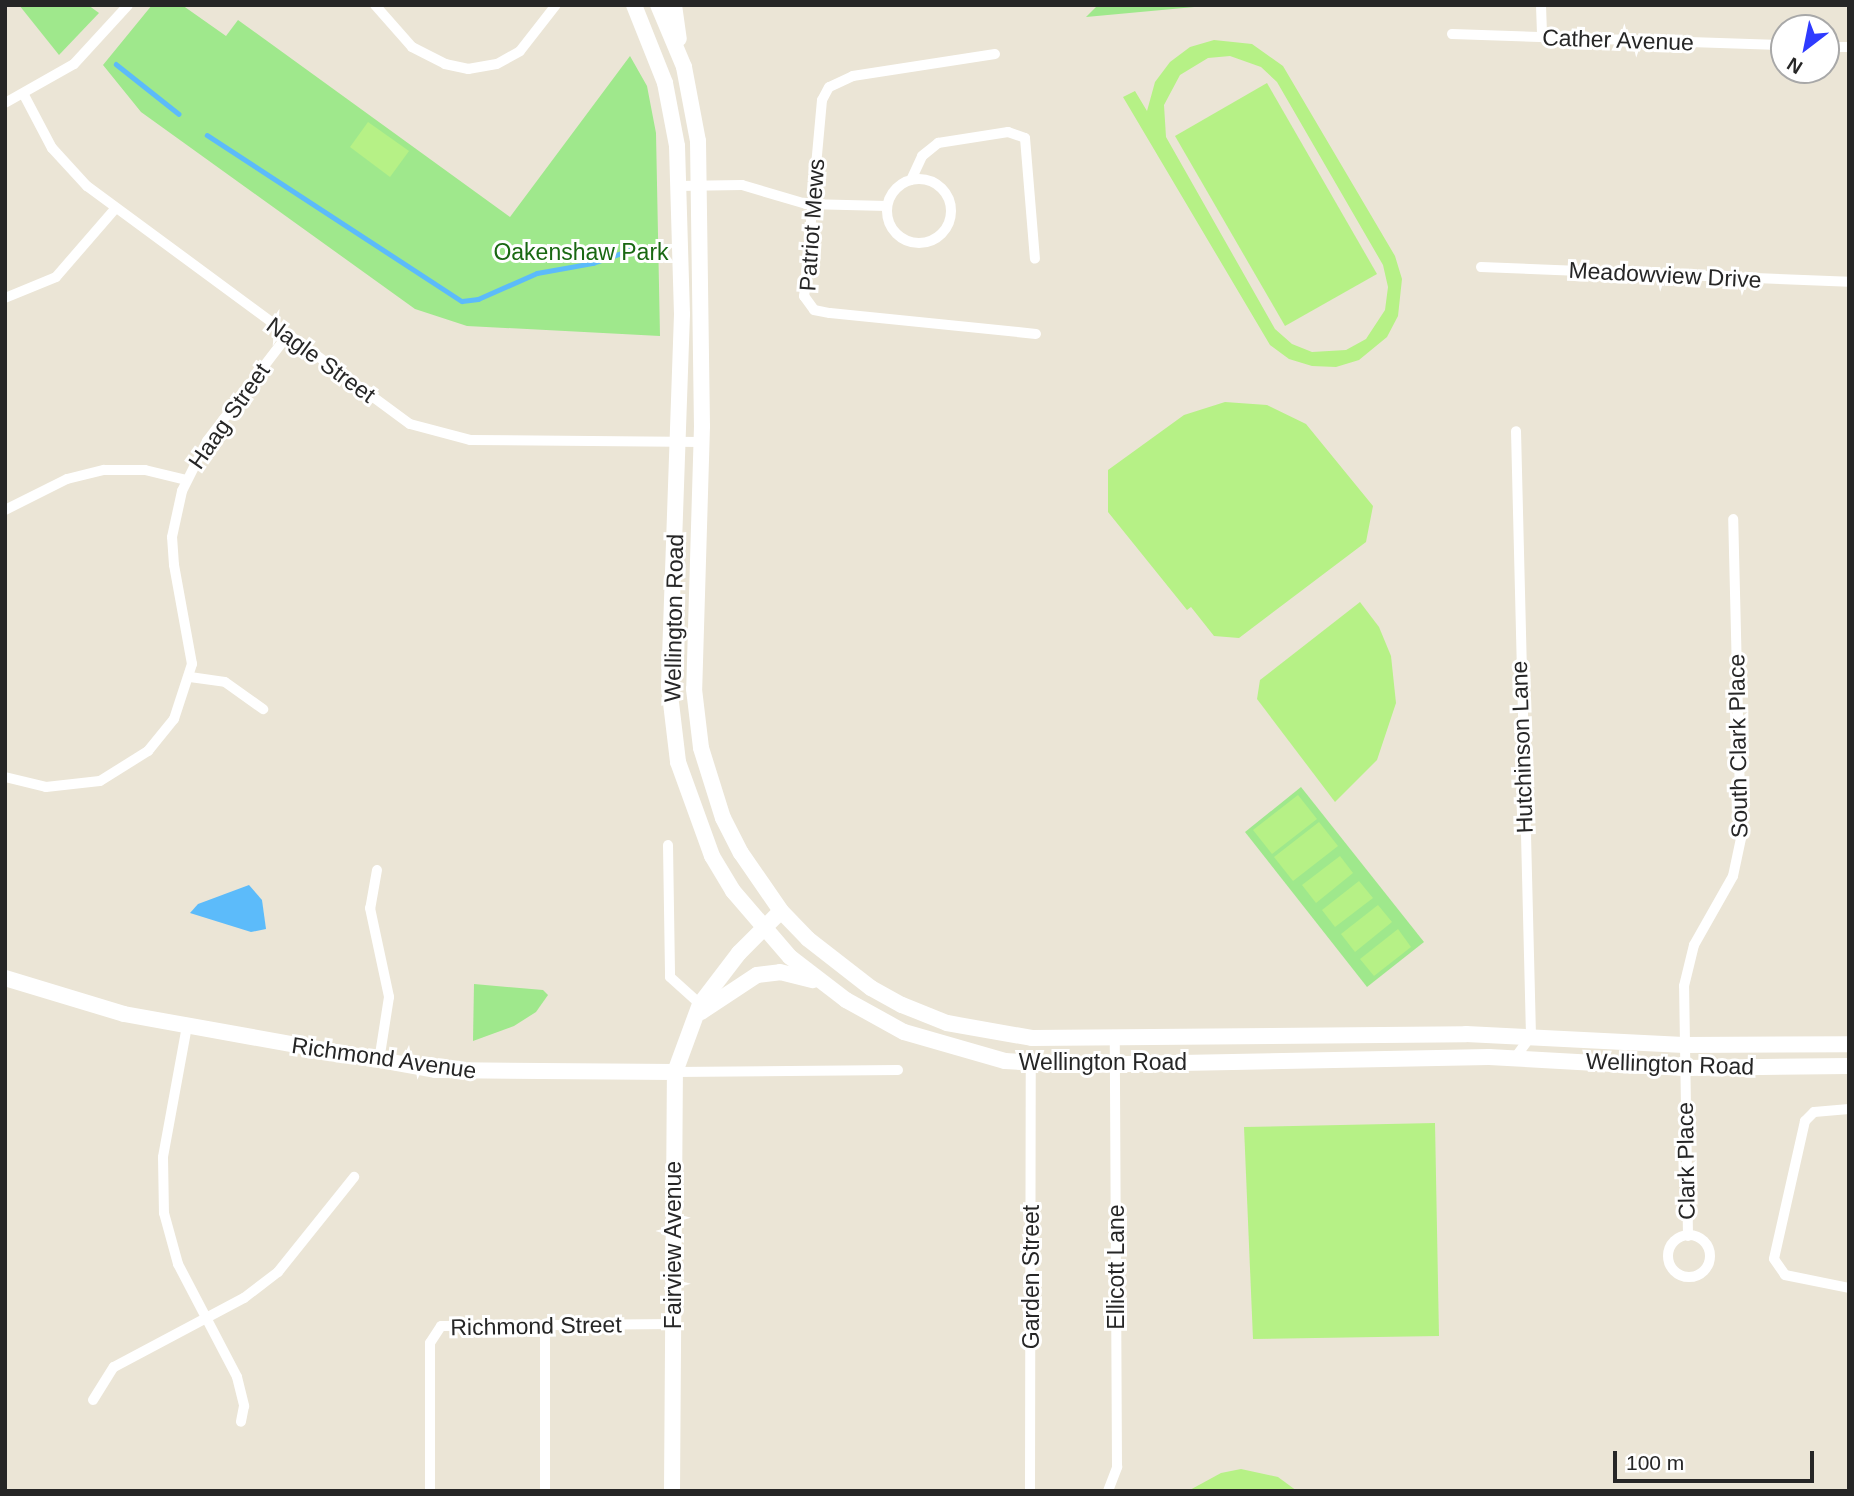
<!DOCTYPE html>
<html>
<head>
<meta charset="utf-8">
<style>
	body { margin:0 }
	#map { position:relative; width:1854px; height:1496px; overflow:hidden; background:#ebe5d6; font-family:Helvetica,sans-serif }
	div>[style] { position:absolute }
	.green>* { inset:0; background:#9fe88c }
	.pitch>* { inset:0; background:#b6f186 }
	.water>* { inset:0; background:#5cbbfa }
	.stream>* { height:4.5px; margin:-2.25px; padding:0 2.25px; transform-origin:2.25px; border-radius:2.25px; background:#5cbbfa }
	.street>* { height:10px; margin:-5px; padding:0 5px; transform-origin:5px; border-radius:5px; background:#fff }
	.street>.ring { margin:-5px; padding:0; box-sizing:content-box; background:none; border:10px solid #fff; border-radius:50% }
	.secondary>* { height:16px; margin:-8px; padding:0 8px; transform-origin:8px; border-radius:8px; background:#fff }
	span { translate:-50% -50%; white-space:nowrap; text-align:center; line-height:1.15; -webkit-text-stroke:6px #fff; paint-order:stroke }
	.street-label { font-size:23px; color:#262626 }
	.park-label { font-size:23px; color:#196812 }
	.frame { position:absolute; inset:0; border:7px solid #262626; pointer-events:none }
	.north { position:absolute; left:1770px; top:14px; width:70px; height:70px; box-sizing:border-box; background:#fff; border:2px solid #a8a8a8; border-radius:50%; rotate:212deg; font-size:19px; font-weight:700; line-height:28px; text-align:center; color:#262626 }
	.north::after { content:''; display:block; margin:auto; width:24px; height:32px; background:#2f3bff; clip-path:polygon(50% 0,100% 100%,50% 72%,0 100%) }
	.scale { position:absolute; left:1613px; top:1451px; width:201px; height:32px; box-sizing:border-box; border:4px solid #262626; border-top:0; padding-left:9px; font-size:21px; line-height:24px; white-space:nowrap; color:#262626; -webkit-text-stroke:5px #fff; paint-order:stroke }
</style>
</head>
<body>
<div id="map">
	<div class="green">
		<div style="clip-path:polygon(19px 5px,88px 5px,99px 13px,59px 55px)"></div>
		<div style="clip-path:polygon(152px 5px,182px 5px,226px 36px,238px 20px,510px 217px,630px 56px,647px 86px,656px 133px,660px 336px,467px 326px,415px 309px,141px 112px,103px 65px)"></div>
		<div style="clip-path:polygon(1098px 5px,1216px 5px,1086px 17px)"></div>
		<div style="clip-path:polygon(1301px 787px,1424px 942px,1367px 987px,1245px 832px)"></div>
		<div style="clip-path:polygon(474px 984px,543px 990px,548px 995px,536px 1012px,514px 1026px,473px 1041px)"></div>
	</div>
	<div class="pitch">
		<div style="clip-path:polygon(evenodd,1214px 40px,1252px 44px,1283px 66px,1395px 256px,1402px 279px,1398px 316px,1387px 337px,1359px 360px,1336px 367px,1312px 366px,1289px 359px,1270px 345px,1123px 97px,1135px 91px,1147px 111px,1155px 82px,1170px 62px,1190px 47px,1214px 40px,1230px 56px,1261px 67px,1277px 82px,1383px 265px,1388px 287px,1385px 310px,1366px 339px,1346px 350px,1312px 352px,1292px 344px,1275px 329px,1166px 137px,1164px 105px,1180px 75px,1208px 58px,1230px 56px)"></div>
		<div style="clip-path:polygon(1267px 83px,1377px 274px,1285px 326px,1175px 136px)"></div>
		<div style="clip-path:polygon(368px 122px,409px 151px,390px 177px,350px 147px)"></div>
		<div style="clip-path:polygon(1225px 402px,1267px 405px,1306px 424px,1373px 506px,1366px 542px,1239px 638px,1214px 636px,1191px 607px,1187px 610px,1108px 512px,1108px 470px,1184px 415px)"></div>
		<div style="clip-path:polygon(1360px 602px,1379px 627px,1391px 656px,1396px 703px,1377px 760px,1335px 802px,1257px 699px,1260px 680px)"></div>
		<div style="clip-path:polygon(1298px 795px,1317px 819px,1272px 854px,1253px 830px)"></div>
		<div style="clip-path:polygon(1319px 822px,1338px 846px,1293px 881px,1274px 857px)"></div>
		<div style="clip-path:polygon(1340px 856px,1353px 873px,1316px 903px,1302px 885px)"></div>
		<div style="clip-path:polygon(1359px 881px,1373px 898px,1335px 927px,1322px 910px)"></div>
		<div style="clip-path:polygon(1378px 905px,1392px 922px,1355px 952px,1341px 934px)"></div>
		<div style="clip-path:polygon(1398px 929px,1411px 947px,1374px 976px,1360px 959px)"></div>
		<div style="clip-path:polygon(1435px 1123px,1439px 1336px,1253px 1339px,1244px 1127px)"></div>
		<div style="clip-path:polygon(1241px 1469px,1278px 1477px,1297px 1491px,1188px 1491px,1221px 1473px)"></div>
	</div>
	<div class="water">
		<div style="clip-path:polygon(249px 885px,262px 900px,266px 929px,251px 932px,190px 913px,198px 904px)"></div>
	</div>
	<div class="stream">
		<div style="left:116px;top:64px;width:80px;rotate:38.4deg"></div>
		<div style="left:207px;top:135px;width:304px;rotate:33.1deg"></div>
		<div style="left:462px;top:301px;width:16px;rotate:-7deg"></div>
		<div style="left:478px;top:299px;width:64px;rotate:-23.8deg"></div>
		<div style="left:537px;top:273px;width:57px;rotate:-10.1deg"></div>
		<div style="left:593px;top:263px;width:46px;rotate:-19.2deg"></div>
	</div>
	<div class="street">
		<div style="left:375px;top:5px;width:56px;rotate:48.6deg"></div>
		<div style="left:412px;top:47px;width:37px;rotate:27deg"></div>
		<div style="left:445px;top:64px;width:24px;rotate:12deg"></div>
		<div style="left:468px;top:69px;width:29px;rotate:-10deg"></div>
		<div style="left:497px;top:64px;width:26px;rotate:-29deg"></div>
		<div style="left:520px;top:51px;width:58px;rotate:-52deg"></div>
		<div style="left:1541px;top:5px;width:32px;rotate:88deg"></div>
		<div style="left:1452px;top:34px;width:332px;rotate:1.9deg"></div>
		<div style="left:1826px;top:47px;width:23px"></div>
		<div style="left:995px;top:54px;width:144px;rotate:171.2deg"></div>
		<div style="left:853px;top:76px;width:26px;rotate:155deg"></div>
		<div style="left:829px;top:87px;width:15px;rotate:118deg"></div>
		<div style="left:822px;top:100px;width:197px;rotate:95.2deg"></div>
		<div style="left:804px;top:296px;width:17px;rotate:54deg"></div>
		<div style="left:814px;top:310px;width:16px;rotate:11deg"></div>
		<div style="left:830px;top:313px;width:207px;rotate:5.8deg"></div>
		<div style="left:24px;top:95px;width:60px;rotate:62.2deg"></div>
		<div style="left:52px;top:148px;width:52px;rotate:47.4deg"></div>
		<div style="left:87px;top:186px;width:401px;rotate:36.4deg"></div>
		<div style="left:410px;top:424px;width:62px;rotate:14.9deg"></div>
		<div style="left:470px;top:440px;width:232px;rotate:0.5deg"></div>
		<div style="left:5px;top:103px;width:79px;rotate:-29.5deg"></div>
		<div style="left:74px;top:64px;width:80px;rotate:-47.5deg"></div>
		<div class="ring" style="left:887px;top:179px;width:54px;height:54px"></div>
		<div style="left:911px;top:180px;width:26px;rotate:-65deg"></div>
		<div style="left:922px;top:156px;width:21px;rotate:-39deg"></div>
		<div style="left:938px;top:143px;width:71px;rotate:-8.9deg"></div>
		<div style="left:1008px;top:132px;width:18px;rotate:19deg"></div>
		<div style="left:1025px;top:138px;width:121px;rotate:85.3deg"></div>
		<div style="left:678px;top:186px;width:64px;rotate:-0.9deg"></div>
		<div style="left:742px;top:185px;width:67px;rotate:16.5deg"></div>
		<div style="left:806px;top:204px;width:81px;rotate:1.4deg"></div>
		<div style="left:1481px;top:267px;width:368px;rotate:2.3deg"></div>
		<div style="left:5px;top:298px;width:55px;rotate:-22.4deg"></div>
		<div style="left:56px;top:277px;width:90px;rotate:-49.1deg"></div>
		<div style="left:5px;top:510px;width:69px;rotate:-26.6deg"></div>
		<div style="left:67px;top:479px;width:38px;rotate:-14deg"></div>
		<div style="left:104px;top:470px;width:41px"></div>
		<div style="left:145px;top:470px;width:42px;rotate:13.7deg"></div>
		<div style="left:190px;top:677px;width:35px;rotate:8deg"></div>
		<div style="left:225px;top:682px;width:47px;rotate:35.4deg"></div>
		<div style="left:5px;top:777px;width:42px;rotate:13.7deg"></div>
		<div style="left:46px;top:787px;width:54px;rotate:-6.3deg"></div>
		<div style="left:100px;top:781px;width:57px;rotate:-32deg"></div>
		<div style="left:148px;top:751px;width:41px;rotate:-50.9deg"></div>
		<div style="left:174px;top:719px;width:58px;rotate:-71.9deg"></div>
		<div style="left:192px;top:664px;width:101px;rotate:-100.3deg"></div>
		<div style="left:174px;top:565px;width:28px;rotate:-94deg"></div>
		<div style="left:172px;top:537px;width:47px;rotate:-77.7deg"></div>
		<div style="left:182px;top:491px;width:56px;rotate:-63.4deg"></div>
		<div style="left:207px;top:441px;width:132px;rotate:-52.7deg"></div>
		<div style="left:668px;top:845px;width:132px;rotate:89.1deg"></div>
		<div style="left:670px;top:977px;width:40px;rotate:42deg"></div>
		<div style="left:377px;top:870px;width:39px;rotate:100deg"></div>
		<div style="left:370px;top:908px;width:91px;rotate:77.9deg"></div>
		<div style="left:389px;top:997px;width:65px;rotate:98.9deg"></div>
		<div style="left:187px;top:1026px;width:133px;rotate:100.4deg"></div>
		<div style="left:163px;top:1157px;width:56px;rotate:89deg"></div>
		<div style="left:164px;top:1213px;width:53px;rotate:74.6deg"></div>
		<div style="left:178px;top:1264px;width:127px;rotate:62.4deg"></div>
		<div style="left:237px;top:1377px;width:30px;rotate:76deg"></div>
		<div style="left:244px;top:1406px;width:16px;rotate:101deg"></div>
		<div style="left:1515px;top:1058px;width:27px;rotate:-54deg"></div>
		<div style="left:1531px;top:1036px;width:605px;rotate:-91.42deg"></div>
		<div style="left:675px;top:1072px;width:223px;rotate:-0.5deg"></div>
		<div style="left:1849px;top:1109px;width:35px;rotate:175deg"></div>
		<div style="left:1814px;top:1112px;width:13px;rotate:135deg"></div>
		<div style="left:1805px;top:1121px;width:141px;rotate:102.7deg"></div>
		<div style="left:1774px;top:1259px;width:19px;rotate:55deg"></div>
		<div style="left:1785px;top:1275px;width:65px;rotate:11.5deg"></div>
		<div class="ring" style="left:1668px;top:1235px;width:32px;height:32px"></div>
		<div style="left:1688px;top:1236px;width:250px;rotate:-90.9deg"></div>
		<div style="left:1684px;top:986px;width:42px;rotate:-76.3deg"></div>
		<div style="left:1694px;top:945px;width:79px;rotate:-60.5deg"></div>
		<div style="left:1733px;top:876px;width:39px;rotate:-78deg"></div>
		<div style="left:1741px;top:838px;width:319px;rotate:-91.4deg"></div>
		<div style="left:93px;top:1400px;width:39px;rotate:-58deg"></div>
		<div style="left:114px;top:1367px;width:147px;rotate:-28deg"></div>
		<div style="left:244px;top:1298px;width:43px;rotate:-37.4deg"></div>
		<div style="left:278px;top:1272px;width:122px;rotate:-51.3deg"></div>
		<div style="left:430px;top:1491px;width:148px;rotate:-90deg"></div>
		<div style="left:430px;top:1343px;width:20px;rotate:-57deg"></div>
		<div style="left:441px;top:1326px;width:232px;rotate:-0.5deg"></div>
		<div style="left:545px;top:1491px;width:167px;rotate:-90deg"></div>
		<div style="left:1030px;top:1491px;width:427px;rotate:-89.9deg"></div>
		<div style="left:1108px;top:1491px;width:26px;rotate:-69deg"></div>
		<div style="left:1117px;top:1467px;width:427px;rotate:-90.3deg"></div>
	</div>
	<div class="secondary">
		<div style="left:634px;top:5px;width:84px;rotate:68.3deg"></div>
		<div style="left:665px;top:83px;width:64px;rotate:79.2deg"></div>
		<div style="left:677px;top:146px;width:168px;rotate:88.3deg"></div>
		<div style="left:682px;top:314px;width:372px;rotate:92deg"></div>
		<div style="left:669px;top:686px;width:77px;rotate:83.2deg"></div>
		<div style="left:678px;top:762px;width:100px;rotate:70.1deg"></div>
		<div style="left:712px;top:856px;width:41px;rotate:59deg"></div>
		<div style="left:733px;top:891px;width:87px;rotate:49.2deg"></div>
		<div style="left:790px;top:957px;width:71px;rotate:37.5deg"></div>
		<div style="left:846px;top:1000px;width:66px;rotate:28.9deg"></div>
		<div style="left:904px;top:1032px;width:105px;rotate:16deg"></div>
		<div style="left:1005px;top:1061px;width:70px;rotate:3.3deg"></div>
		<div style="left:1075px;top:1065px;width:414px;rotate:-1.1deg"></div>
		<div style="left:1489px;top:1057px;width:196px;rotate:3.2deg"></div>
		<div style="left:1685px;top:1068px;width:164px;rotate:-0.7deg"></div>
		<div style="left:658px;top:5px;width:67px;rotate:67.2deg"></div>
		<div style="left:684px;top:67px;width:75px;rotate:79.3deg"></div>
		<div style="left:698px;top:141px;width:285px;rotate:89.2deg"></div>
		<div style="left:702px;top:426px;width:263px;rotate:91.7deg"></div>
		<div style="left:694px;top:689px;width:59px;rotate:83.2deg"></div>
		<div style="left:701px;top:748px;width:73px;rotate:72.6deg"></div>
		<div style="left:723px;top:818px;width:39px;rotate:63deg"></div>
		<div style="left:741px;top:853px;width:70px;rotate:55.4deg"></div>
		<div style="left:781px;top:911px;width:39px;rotate:46deg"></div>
		<div style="left:808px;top:939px;width:80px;rotate:37.9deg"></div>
		<div style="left:871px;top:988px;width:35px;rotate:29deg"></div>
		<div style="left:902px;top:1005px;width:48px;rotate:21.8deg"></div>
		<div style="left:947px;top:1023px;width:86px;rotate:10deg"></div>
		<div style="left:1032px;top:1038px;width:434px;rotate:-0.5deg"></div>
		<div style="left:1466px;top:1034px;width:218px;rotate:2.9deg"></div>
		<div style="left:1684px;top:1045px;width:165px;rotate:-0.3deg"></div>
		<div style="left:674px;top:5px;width:34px;rotate:82deg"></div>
		<div style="left:5px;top:978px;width:124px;rotate:16.8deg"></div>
		<div style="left:124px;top:1014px;width:316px;rotate:10.2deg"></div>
		<div style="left:435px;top:1070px;width:240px;rotate:0.5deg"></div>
		<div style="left:701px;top:1012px;width:67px;rotate:-33.5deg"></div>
		<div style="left:757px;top:975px;width:23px;rotate:-7deg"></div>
		<div style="left:780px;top:972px;width:34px;rotate:14deg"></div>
		<div style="left:672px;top:1491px;width:419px;rotate:-89.6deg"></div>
		<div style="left:675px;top:1072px;width:72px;rotate:-69.8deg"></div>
		<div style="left:700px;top:1004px;width:64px;rotate:-52.6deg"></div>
		<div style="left:739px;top:953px;width:59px;rotate:-45deg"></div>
	</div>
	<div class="street-label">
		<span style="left:1618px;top:40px;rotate:2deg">Cather Avenue</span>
		<span style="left:812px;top:225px;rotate:-86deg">Patriot Mews</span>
		<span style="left:1665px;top:275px;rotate:3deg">Meadowview Drive</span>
		<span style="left:321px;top:360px;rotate:36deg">Nagle Street</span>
		<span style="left:229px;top:416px;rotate:-55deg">Haag Street</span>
		<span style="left:674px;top:618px;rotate:-89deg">Wellington Road</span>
		<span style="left:1738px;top:746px;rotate:-91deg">South Clark Place</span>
		<span style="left:1522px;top:747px;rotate:-92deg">Hutchinson Lane</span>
		<span style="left:384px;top:1058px;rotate:8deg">Richmond Avenue</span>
		<span style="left:1103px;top:1062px">Wellington Road</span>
		<span style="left:1670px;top:1064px;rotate:2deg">Wellington Road</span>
		<span style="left:1686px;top:1161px;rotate:-91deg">Clark Place</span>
		<span style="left:673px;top:1245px;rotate:-90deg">Fairview Avenue</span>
		<span style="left:1116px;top:1267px;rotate:-90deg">Ellicott Lane</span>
		<span style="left:1031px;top:1277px;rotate:-90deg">Garden Street</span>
		<span style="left:536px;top:1326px;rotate:-1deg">Richmond Street</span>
	</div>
	<div class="park-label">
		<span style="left:581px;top:252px">Oakenshaw Park</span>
	</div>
	<div class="frame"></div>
	<div class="north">N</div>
	<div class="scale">100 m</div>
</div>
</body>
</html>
